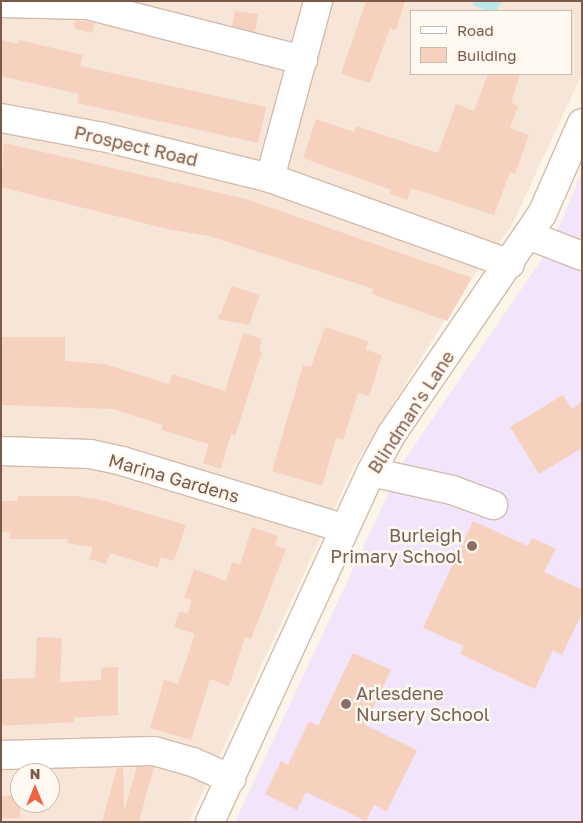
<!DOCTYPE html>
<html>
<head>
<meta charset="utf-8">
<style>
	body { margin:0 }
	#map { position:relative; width:583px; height:823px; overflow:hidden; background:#fef5e9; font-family:"Golos Text",sans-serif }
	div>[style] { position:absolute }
	.residential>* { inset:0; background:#f7e6d7 }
	.education>* { inset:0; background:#f2e5fb }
	.water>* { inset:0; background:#bbe6ea }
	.building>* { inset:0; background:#f6d1be }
	.roads { filter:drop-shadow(1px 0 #d2bbad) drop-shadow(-1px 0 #d2bbad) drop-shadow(0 1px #d2bbad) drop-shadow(0 -1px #d2bbad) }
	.minor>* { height:28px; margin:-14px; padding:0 14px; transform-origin:14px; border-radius:14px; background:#fff }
	.dots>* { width:14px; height:14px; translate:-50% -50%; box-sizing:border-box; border:2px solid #fff9f1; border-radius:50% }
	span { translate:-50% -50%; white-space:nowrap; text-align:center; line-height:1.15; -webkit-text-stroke:5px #fff9f1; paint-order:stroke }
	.street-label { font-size:18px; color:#7c5949 }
	.education-label { font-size:18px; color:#785e54 }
	.right { translate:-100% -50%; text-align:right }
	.left { translate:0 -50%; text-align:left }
	.frame { position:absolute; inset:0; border:2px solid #7c5949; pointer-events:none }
	.legend { position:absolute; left:410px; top:10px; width:162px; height:65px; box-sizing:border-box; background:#fff9f1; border:1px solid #cbb9ae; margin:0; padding:6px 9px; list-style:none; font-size:15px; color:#7c5949 }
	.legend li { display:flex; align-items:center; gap:10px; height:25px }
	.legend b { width:25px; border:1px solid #cbb9ae }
	.north { position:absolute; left:10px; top:763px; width:50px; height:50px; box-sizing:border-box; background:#fff9f1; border:1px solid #cbb9ae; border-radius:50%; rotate:0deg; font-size:14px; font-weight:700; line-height:20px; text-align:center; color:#7c5949 }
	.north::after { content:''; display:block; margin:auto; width:18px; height:22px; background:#f16245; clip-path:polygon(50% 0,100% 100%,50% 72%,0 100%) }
</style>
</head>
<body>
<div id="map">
	<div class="residential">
		<div style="clip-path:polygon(evenodd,1px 1px,582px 1px,582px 74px,511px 227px,468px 283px,353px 468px,189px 822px,1px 822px,1px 1px,412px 11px,572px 11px,572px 74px,412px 74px,412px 11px,1px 1px,20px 773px,50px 773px,50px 803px,20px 803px,20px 773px)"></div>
	</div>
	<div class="education">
		<div style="clip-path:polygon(582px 171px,582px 822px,235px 822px,403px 462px,552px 244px)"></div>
	</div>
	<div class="water">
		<div style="clip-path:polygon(474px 1px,499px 1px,501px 2px,497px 11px,488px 11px,472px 5px)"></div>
	</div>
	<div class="building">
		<div style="clip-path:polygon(366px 1px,405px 1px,396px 30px,390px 28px,370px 83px,341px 74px)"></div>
		<div style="clip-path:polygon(235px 11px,258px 14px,255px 32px,232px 26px)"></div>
		<div style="clip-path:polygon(76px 20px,94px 23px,92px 33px,74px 28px)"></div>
		<div style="clip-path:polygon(1px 40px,18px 44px,19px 40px,83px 55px,80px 66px,266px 107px,258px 143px,77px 103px,79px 94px,1px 76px)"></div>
		<div style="clip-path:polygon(488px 74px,520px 74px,511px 103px,518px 106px,510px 128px,529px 135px,515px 174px,510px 172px,494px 215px,411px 188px,407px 200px,390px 194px,391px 190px,303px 158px,316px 119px,354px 132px,356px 126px,438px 153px,456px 104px,474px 111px)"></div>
		<div style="clip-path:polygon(4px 143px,246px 199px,472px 278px,447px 321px,372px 294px,374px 289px,209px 236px,167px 229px,1px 187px)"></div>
		<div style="clip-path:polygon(232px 286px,260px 295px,249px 325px,218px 319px)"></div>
		<div style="clip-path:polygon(325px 327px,368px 341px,366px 350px,382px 355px,369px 396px,358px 393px,343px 440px,336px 438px,322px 486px,272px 471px,303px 365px,311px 367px)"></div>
		<div style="clip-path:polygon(243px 333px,262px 339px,259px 351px,262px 352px,235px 436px,231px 434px,221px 469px,203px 463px,209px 444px,161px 430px,163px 425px,113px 409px,1px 405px,1px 337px,65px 337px,65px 361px,104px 364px,169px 384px,172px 374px,225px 391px)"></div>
		<div style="clip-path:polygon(563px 395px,572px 409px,582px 402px,582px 448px,539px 474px,510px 427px)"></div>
		<div style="clip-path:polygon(18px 496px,75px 496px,102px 500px,186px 525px,174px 561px,161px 557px,158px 568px,110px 553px,106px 564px,89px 559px,93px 547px,67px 543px,68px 539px,10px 539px,10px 532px,1px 532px,1px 501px,18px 501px)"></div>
		<div style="clip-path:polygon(473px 521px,528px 546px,532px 538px,556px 549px,544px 572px,582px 590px,582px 613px,562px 655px,553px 650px,535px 689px,460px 654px,464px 646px,423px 628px)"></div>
		<div style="clip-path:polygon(252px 527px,278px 536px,275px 545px,286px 549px,251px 639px,245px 637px,229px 686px,210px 679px,191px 740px,150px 728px,164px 680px,178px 684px,195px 634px,174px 627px,179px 612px,188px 613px,191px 600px,184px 598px,194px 569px,226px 581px,232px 562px,240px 565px)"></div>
		<div style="clip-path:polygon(37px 637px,62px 638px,60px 682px,101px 680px,101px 668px,118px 667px,118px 715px,74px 718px,74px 722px,1px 726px,1px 679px,35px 678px)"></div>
		<div style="clip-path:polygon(353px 653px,391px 670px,365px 725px,417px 750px,387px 811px,374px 805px,366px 821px,306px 792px,297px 810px,265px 794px,281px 761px,288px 765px,309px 721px,318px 726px)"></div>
		<div style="clip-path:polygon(123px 767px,124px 811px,137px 767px,154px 767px,139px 822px,102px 822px,117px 768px)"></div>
		<div style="clip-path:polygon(20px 795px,20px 818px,1px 818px,1px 796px)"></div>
	</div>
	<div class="roads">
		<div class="minor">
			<div style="left:1px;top:3px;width:86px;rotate:1.3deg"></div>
			<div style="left:87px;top:5px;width:223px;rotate:14.3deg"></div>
			<div style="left:1px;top:118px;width:104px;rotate:10.6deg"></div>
			<div style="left:103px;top:137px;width:172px;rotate:13.8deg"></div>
			<div style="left:270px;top:178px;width:255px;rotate:19.7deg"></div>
			<div style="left:270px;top:178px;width:183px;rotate:-74.8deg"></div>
			<div style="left:528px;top:235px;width:58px;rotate:21.3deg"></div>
			<div style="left:1px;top:451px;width:89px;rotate:1.9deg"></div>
			<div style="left:90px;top:454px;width:33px;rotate:12deg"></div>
			<div style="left:122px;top:461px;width:231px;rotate:16.9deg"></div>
			<div style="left:371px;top:472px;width:83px;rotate:12.5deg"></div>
			<div style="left:452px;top:490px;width:44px;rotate:20.1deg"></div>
			<div style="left:1px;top:755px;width:153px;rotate:-1.5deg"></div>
			<div style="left:154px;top:751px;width:41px;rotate:15.8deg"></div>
			<div style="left:193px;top:762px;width:42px;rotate:24.1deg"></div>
			<div style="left:210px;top:822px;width:385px;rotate:-65.3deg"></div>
			<div style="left:371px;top:472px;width:42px;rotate:-61.6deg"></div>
			<div style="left:391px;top:435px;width:268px;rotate:-55.7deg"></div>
			<div style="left:542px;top:214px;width:99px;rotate:-66.3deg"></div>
		</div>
	</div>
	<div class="dots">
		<div style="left:472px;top:546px;background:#8d6e63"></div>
		<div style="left:346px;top:704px;background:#8d6e63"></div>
	</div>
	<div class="street-label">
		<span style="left:136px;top:146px;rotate:13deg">Prospect Road</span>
		<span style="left:411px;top:412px;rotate:-57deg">Blindman's Lane</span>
		<span style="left:174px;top:478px;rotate:16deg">Marina Gardens</span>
	</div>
	<div class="education-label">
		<span class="right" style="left:462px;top:546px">Burleigh<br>Primary School</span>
		<span class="left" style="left:356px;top:704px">Arlesdene<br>Nursery School</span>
	</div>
	<div class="frame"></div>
	<ul class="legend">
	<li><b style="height:6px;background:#fff"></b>Road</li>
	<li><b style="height:14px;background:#f6d1be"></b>Building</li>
	</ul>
	<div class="north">N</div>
</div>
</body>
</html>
